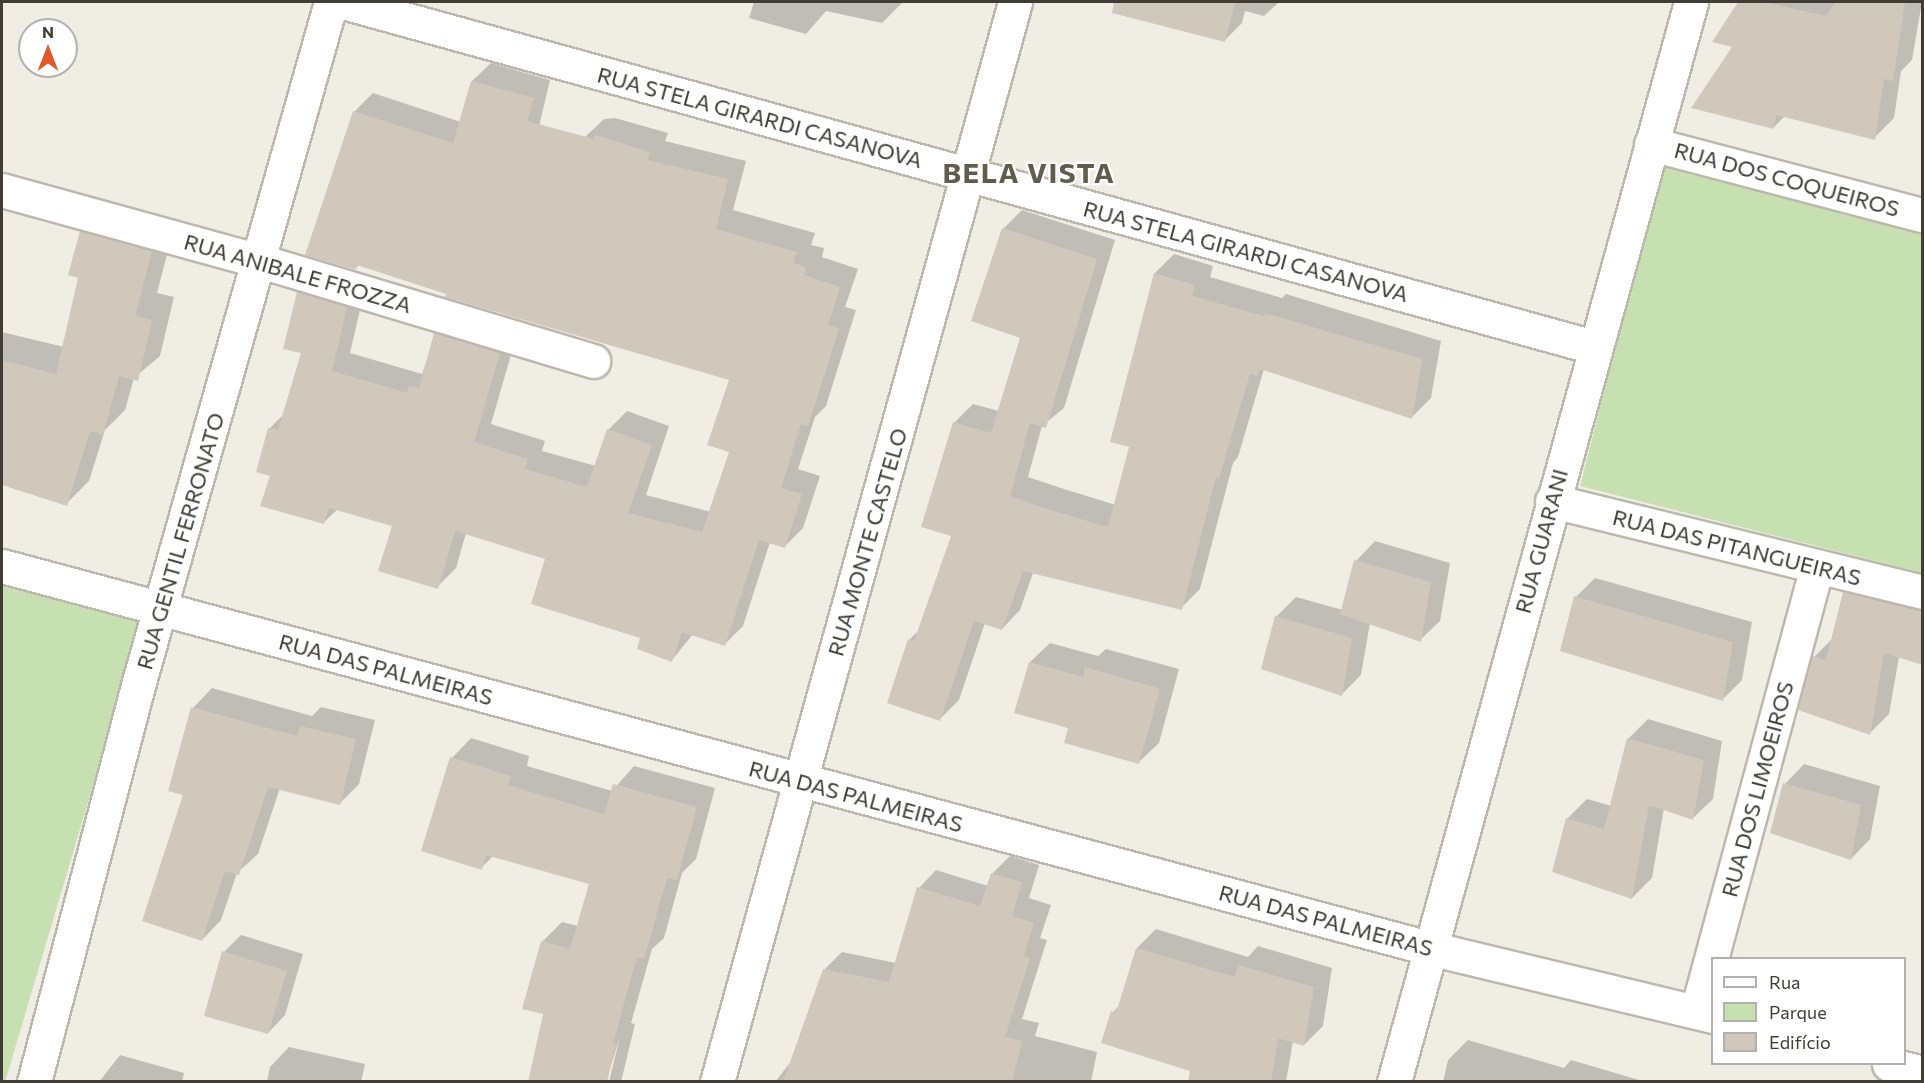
<!DOCTYPE html>
<html>
<head>
<meta charset="utf-8">
<style>
	body { margin:0 }
	#map { position:relative; width:1924px; height:1083px; overflow:hidden; background:#f0ede4; font-family:Commissioner,sans-serif }
	div>[style] { position:absolute }
	.green>* { inset:0; background:#c6e0b1 }
	.shadow>* { inset:0; background:#0003 }
	.building>* { inset:0; background:#d0c9bb }
	.roads { filter:drop-shadow(2px 0 #bdb8ab) drop-shadow(-2px 0 #bdb8ab) drop-shadow(0 2px #bdb8ab) drop-shadow(0 -2px #bdb8ab) }
	.minor>* { height:33px; margin:-16.5px; padding:0 16.5px; transform-origin:16.5px; border-radius:16.5px; background:#fff }
	span { translate:-50% -50%; white-space:nowrap; text-align:center; line-height:1.15; -webkit-text-stroke:4.5px #fff; paint-order:stroke }
	.street-label { font-size:22px; color:#413d35 }
	.district-label { font-size:28px; color:#625c4d; font-weight:700; letter-spacing:1.5px }
	.frame { position:absolute; inset:0; border:3px solid #413d35; pointer-events:none }
	.legend { position:absolute; left:1711px; top:957px; width:195px; height:108px; box-sizing:border-box; background:#fff; border:2px solid #b3b1ae; margin:0; padding:8px 10px; list-style:none; font-size:18px; color:#413d35 }
	.legend li { display:flex; align-items:center; gap:12px; height:30px }
	.legend b { width:30px; border:2px solid #b3b1ae }
	.north { position:absolute; left:18px; top:18px; width:60px; height:60px; box-sizing:border-box; background:#fff; border:2px solid #b3b1ae; border-radius:50%; rotate:0deg; font-size:16px; font-weight:700; line-height:24px; text-align:center; color:#413d35 }
	.north::after { content:''; display:block; margin:auto; width:21px; height:27px; background:#e0572a; clip-path:polygon(50% 0,100% 100%,50% 72%,0 100%) }
</style>
</head>
<body>
<div id="map">
	<div class="green">
		<div style="clip-path:polygon(1662px 166px,1922px 233px,1922px 573px,1580px 486px)"></div>
		<div style="clip-path:polygon(2px 577px,144px 613px,5px 1082px,2px 1081px)"></div>
	</div>
	<div class="shadow">
		<div style="clip-path:polygon(754px 2px,903px 2px,882px 23px,826px 11px,806px 34px,749px 18px)"></div>
		<div style="clip-path:polygon(1161px 2px,1279px 2px,1264px 16px,1245px 11px,1242px 23px,1224px 41px,1155px 23px)"></div>
		<div style="clip-path:polygon(1740px 2px,1922px 2px,1912px 60px,1901px 71px,1894px 118px,1874px 138px,1785px 116px,1774px 127px,1735px 46px,1714px 41px)"></div>
		<div style="clip-path:polygon(491px 63px,550px 80px,538px 131px,585px 137px,604px 119px,615px 118px,668px 133px,665px 141px,746px 161px,733px 210px,815px 233px,811px 245px,824px 248px,822px 257px,858px 269px,845px 307px,856px 310px,826px 406px,815px 417px,798px 469px,820px 476px,803px 528px,785px 546px,770px 542px,743px 626px,725px 644px,693px 634px,672px 660px,547px 558px,466px 533px,456px 568px,437px 587px,394px 525px,338px 509px,324px 522px,272px 475px,258px 471px,270px 428px,284px 414px,303px 352px,298px 292px,316px 274px,365px 288px,350px 353px,422px 374px,436px 334px,454px 315px,517px 334px,491px 424px,545px 441px,542px 451px,596px 466px,608px 430px,627px 411px,669px 426px,646px 495px,711px 512px,731px 451px,731px 379px,359px 265px,355px 269px,354px 112px,373px 93px,461px 122px,472px 81px)"></div>
		<div style="clip-path:polygon(104px 209px,174px 228px,157px 293px,174px 297px,160px 356px,134px 378px,125px 410px,105px 430px,89px 481px,66px 504px,2px 484px,2px 332px,64px 347px,80px 277px,81px 232px)"></div>
		<div style="clip-path:polygon(1022px 210px,1115px 240px,1064px 408px,1042px 426px,1028px 477px,1064px 489px,1116px 505px,1131px 445px,1112px 441px,1155px 273px,1174px 254px,1213px 266px,1210px 277px,1282px 298px,1286px 294px,1441px 341px,1431px 398px,1412px 417px,1264px 369px,1238px 457px,1233px 463px,1200px 589px,1181px 608px,1033px 573px,1020px 610px,1002px 629px,985px 623px,959px 700px,940px 719px,909px 640px,920px 629px,953px 535px,954px 423px,973px 404px,999px 411px,1022px 337px,1003px 229px)"></div>
		<div style="clip-path:polygon(1375px 541px,1450px 563px,1440px 621px,1420px 640px,1370px 623px,1361px 675px,1341px 695px,1263px 669px,1277px 616px,1296px 597px,1343px 610px,1356px 561px)"></div>
		<div style="clip-path:polygon(1864px 573px,1922px 587px,1922px 664px,1899px 657px,1889px 714px,1870px 733px,1814px 657px,1833px 638px,1844px 593px)"></div>
		<div style="clip-path:polygon(1595px 578px,1752px 622px,1742px 680px,1722px 700px,1576px 597px)"></div>
		<div style="clip-path:polygon(1050px 643px,1098px 656px,1106px 649px,1179px 669px,1159px 743px,1139px 762px,1030px 662px)"></div>
		<div style="clip-path:polygon(212px 688px,312px 716px,321px 707px,375px 720px,359px 784px,340px 803px,280px 788px,258px 854px,237px 873px,221px 920px,202px 940px,185px 794px,193px 708px)"></div>
		<div style="clip-path:polygon(1648px 719px,1722px 741px,1713px 799px,1693px 818px,1664px 808px,1652px 878px,1632px 898px,1567px 819px,1587px 799px,1612px 806px,1628px 739px)"></div>
		<div style="clip-path:polygon(471px 738px,529px 756px,527px 766px,612px 791px,634px 766px,715px 788px,696px 859px,682px 873px,664px 938px,652px 949px,631px 1023px,635px 1024px,621px 1082px,609px 1082px,620px 1036px,606px 1082px,545px 1013px,524px 1008px,543px 941px,562px 922px,578px 926px,591px 883px,493px 856px,481px 868px,452px 758px)"></div>
		<div style="clip-path:polygon(1804px 764px,1880px 786px,1870px 839px,1851px 859px,1785px 784px)"></div>
		<div style="clip-path:polygon(1010px 856px,1039px 865px,1029px 898px,1051px 905px,1040px 938px,1047px 940px,1022px 1019px,1039px 1023px,1035px 1036px,1097px 1052px,1091px 1082px,775px 1082px,793px 1059px,824px 970px,842px 952px,896px 963px,919px 888px,936px 870px,988px 886px,992px 874px)"></div>
		<div style="clip-path:polygon(1156px 929px,1248px 957px,1258px 946px,1332px 968px,1323px 1026px,1304px 1045px,1293px 1041px,1286px 1082px,1189px 1082px,1192px 1070px,1113px 1012px,1120px 1005px,1137px 948px)"></div>
		<div style="clip-path:polygon(241px 935px,303px 954px,285px 1015px,268px 1033px,224px 952px)"></div>
		<div style="clip-path:polygon(1468px 1040px,1564px 1068px,1571px 1060px,1646px 1082px,1443px 1082px,1448px 1060px)"></div>
		<div style="clip-path:polygon(289px 1047px,365px 1064px,361px 1082px,267px 1082px,270px 1067px)"></div>
		<div style="clip-path:polygon(120px 1055px,184px 1073px,182px 1082px,99px 1082px)"></div>
	</div>
	<div class="building">
		<div style="clip-path:polygon(1114px 2px,1235px 2px,1225px 42px,1112px 13px)"></div>
		<div style="clip-path:polygon(1738px 2px,1764px 2px,1826px 16px,1836px 2px,1905px 2px,1893px 81px,1884px 79px,1875px 140px,1776px 115px,1774px 129px,1691px 108px,1732px 47px,1712px 42px)"></div>
		<div style="clip-path:polygon(471px 81px,534px 98px,527px 121px,594px 139px,595px 135px,650px 152px,648px 160px,728px 179px,716px 229px,797px 252px,793px 263px,806px 267px,804px 275px,840px 287px,828px 325px,839px 329px,808px 426px,801px 424px,781px 488px,802px 494px,785px 548px,759px 540px,725px 646px,682px 632px,672px 662px,637px 649px,640px 638px,531px 604px,545px 559px,455px 531px,438px 589px,378px 571px,392px 526px,329px 508px,324px 524px,260px 506px,270px 476px,256px 472px,268px 428px,278px 430px,301px 353px,283px 349px,297px 292px,347px 307px,332px 371px,407px 393px,409px 385px,419px 388px,434px 333px,500px 353px,474px 442px,528px 459px,525px 469px,587px 487px,607px 429px,652px 445px,628px 513px,702px 532px,729px 452px,707px 445px,729px 380px,445px 297px,446px 294px,357px 265px,356px 270px,305px 255px,353px 111px,453px 143px)"></div>
		<div style="clip-path:polygon(1002px 228px,1097px 259px,1046px 428px,1030px 423px,1010px 496px,1044px 508px,1108px 527px,1129px 447px,1110px 442px,1154px 273px,1195px 285px,1192px 296px,1264px 316px,1265px 313px,1422px 359px,1412px 419px,1260px 369px,1258px 376px,1250px 374px,1219px 478px,1216px 477px,1182px 610px,1023px 571px,1002px 630px,974px 621px,940px 721px,887px 703px,908px 639px,914px 641px,951px 536px,921px 527px,953px 422px,991px 433px,1020px 338px,971px 321px)"></div>
		<div style="clip-path:polygon(80px 231px,152px 251px,135px 316px,152px 320px,138px 381px,119px 376px,103px 435px,90px 431px,67px 506px,2px 485px,2px 360px,56px 374px,78px 278px,68px 275px)"></div>
		<div style="clip-path:polygon(1354px 560px,1431px 582px,1421px 642px,1340px 614px)"></div>
		<div style="clip-path:polygon(1843px 592px,1923px 610px,1923px 665px,1884px 653px,1870px 735px,1798px 710px,1812px 656px,1826px 660px)"></div>
		<div style="clip-path:polygon(1574px 596px,1733px 642px,1723px 701px,1560px 651px)"></div>
		<div style="clip-path:polygon(1275px 616px,1352px 638px,1342px 696px,1261px 669px)"></div>
		<div style="clip-path:polygon(1029px 662px,1083px 677px,1085px 667px,1160px 689px,1139px 764px,1064px 743px,1068px 728px,1014px 713px)"></div>
		<div style="clip-path:polygon(191px 707px,297px 736px,300px 726px,356px 739px,340px 805px,268px 787px,239px 875px,225px 871px,202px 941px,142px 921px,183px 795px,168px 791px)"></div>
		<div style="clip-path:polygon(1627px 738px,1704px 760px,1693px 820px,1649px 805px,1632px 899px,1552px 872px,1566px 818px,1604px 829px)"></div>
		<div style="clip-path:polygon(450px 757px,511px 776px,508px 785px,604px 814px,613px 784px,697px 807px,677px 880px,667px 878px,644px 959px,637px 957px,613px 1043px,616px 1043px,607px 1082px,528px 1082px,543px 1014px,522px 1009px,541px 941px,570px 949px,589px 884px,486px 855px,482px 870px,421px 851px)"></div>
		<div style="clip-path:polygon(1783px 783px,1861px 805px,1851px 860px,1770px 833px)"></div>
		<div style="clip-path:polygon(991px 873px,1022px 882px,1012px 916px,1034px 923px,1024px 956px,1030px 958px,1005px 1037px,1022px 1041px,1012px 1082px,783px 1082px,823px 969px,889px 982px,917px 887px,980px 906px)"></div>
		<div style="clip-path:polygon(1136px 948px,1235px 977px,1238px 965px,1314px 987px,1304px 1046px,1278px 1038px,1271px 1082px,1188px 1082px,1190px 1071px,1101px 1043px,1111px 1011px,1116px 1013px)"></div>
		<div style="clip-path:polygon(222px 951px,287px 971px,268px 1034px,204px 1016px)"></div>
	</div>
	<div class="roads">
		<div class="minor">
			<div style="left:343px;top:2px;width:1298px;rotate:15.42deg"></div>
			<div style="left:1651px;top:144px;width:280px;rotate:14.7deg"></div>
			<div style="left:2px;top:190px;width:268px;rotate:15.4deg"></div>
			<div style="left:260px;top:261px;width:348px;rotate:16.7deg"></div>
			<div style="left:1552px;top:501px;width:381px;rotate:13.8deg"></div>
			<div style="left:2px;top:566px;width:1477px;rotate:14.99deg"></div>
			<div style="left:1429px;top:948px;width:291px;rotate:13.5deg"></div>
			<div style="left:1697px;top:1011px;width:460px;rotate:-74.9deg"></div>
			<div style="left:1889px;top:1064px;width:34px;rotate:15deg"></div>
			<div style="left:34px;top:1082px;width:414px;rotate:-75.3deg"></div>
			<div style="left:139px;top:682px;width:707px;rotate:-74.23deg"></div>
			<div style="left:717px;top:1082px;width:1120px;rotate:-74.57deg"></div>
			<div style="left:1394px;top:1082px;width:1120px;rotate:-74.62deg"></div>
		</div>
	</div>
	<div class="street-label">
		<span style="left:760px;top:117px;rotate:15deg">RUA STELA GIRARDI CASANOVA</span>
		<span style="left:1787px;top:179px;rotate:15deg">RUA DOS COQUEIROS</span>
		<span style="left:1246px;top:251px;rotate:15deg">RUA STELA GIRARDI CASANOVA</span>
		<span style="left:298px;top:273px;rotate:16deg">RUA ANIBALE FROZZA</span>
		<span style="left:180px;top:541px;rotate:-74deg">RUA GENTIL FERRONATO</span>
		<span style="left:1541px;top:541px;rotate:-75deg">RUA GUARANI</span>
		<span style="left:867px;top:542px;rotate:-74deg">RUA MONTE CASTELO</span>
		<span style="left:1737px;top:547px;rotate:14deg">RUA DAS PITANGUEIRAS</span>
		<span style="left:386px;top:669px;rotate:15deg">RUA DAS PALMEIRAS</span>
		<span style="left:1757px;top:789px;rotate:-75deg">RUA DOS LIMOEIROS</span>
		<span style="left:856px;top:796px;rotate:15deg">RUA DAS PALMEIRAS</span>
		<span style="left:1326px;top:920px;rotate:15deg">RUA DAS PALMEIRAS</span>
	</div>
	<div class="district-label">
		<span style="left:1029px;top:172px">BELA VISTA</span>
	</div>
	<div class="frame"></div>
	<ul class="legend">
	<li><b style="height:8px;background:#fff"></b>Rua</li>
	<li><b style="height:16px;background:#c6e0b1"></b>Parque</li>
	<li><b style="height:16px;background:#d0c9bb"></b>Edifício</li>
	</ul>
	<div class="north">N</div>
</div>
</body>
</html>
